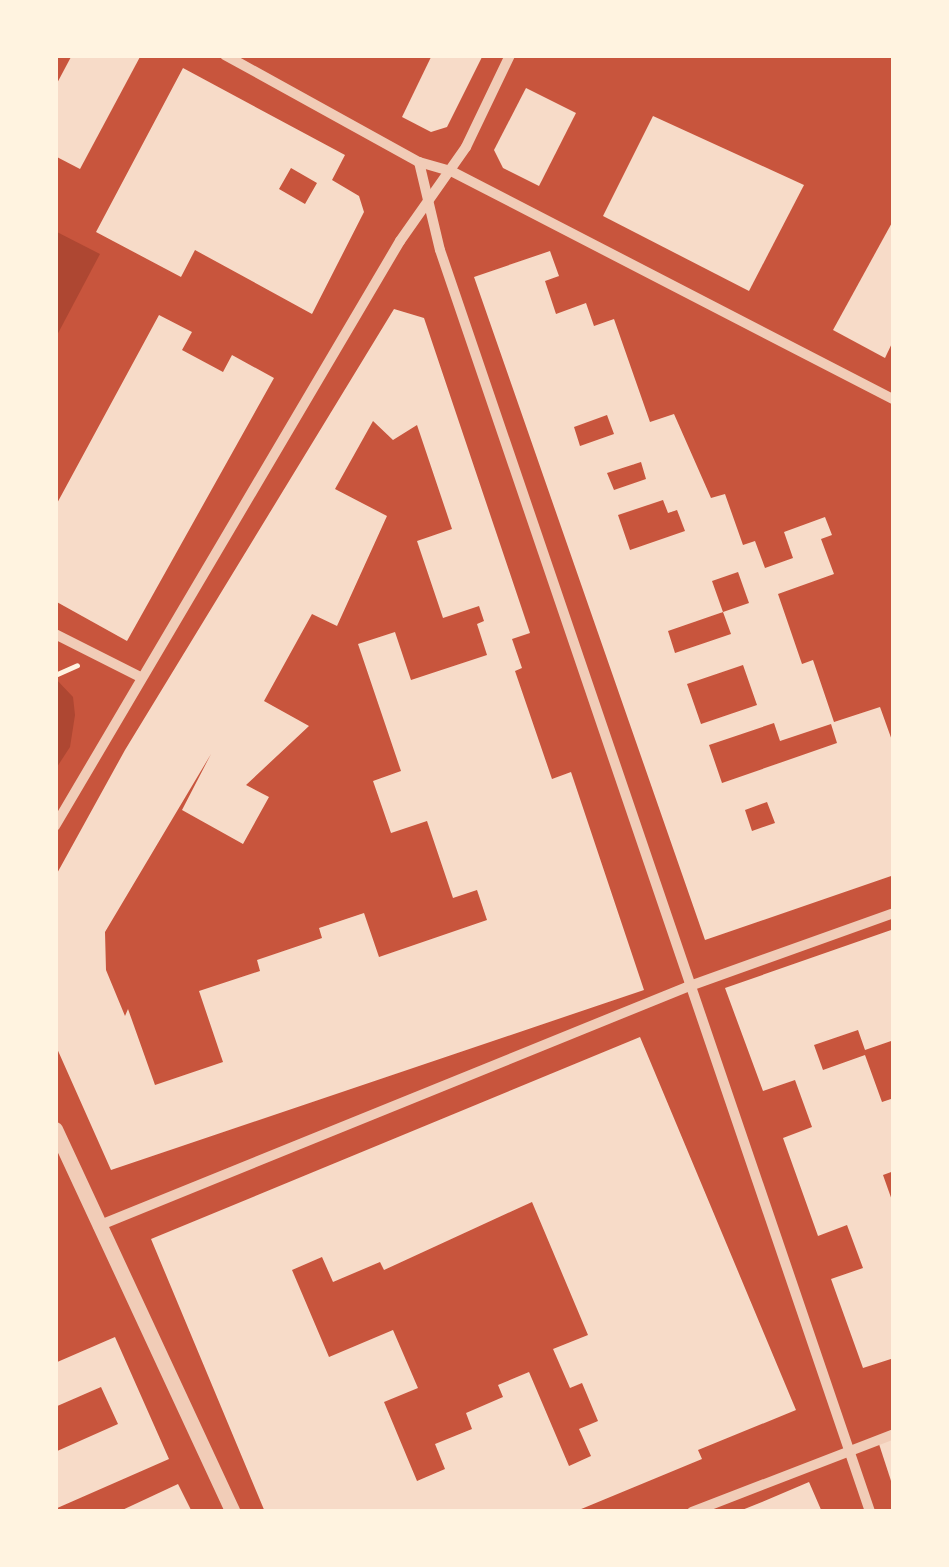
<!DOCTYPE html>
<html>
<head>
<meta charset="utf-8">
<style>
	body { margin:0 }
	#map { position:relative; width:949px; height:1567px; overflow:hidden; background:#c8553d; font-family:Poppins,sans-serif }
	div>[style] { position:absolute }
	.green>* { inset:0; background:#ae4732 }
	.building>* { inset:0; background:#f7dbc8 }
	.path>* { height:5px; margin:-2.5px; padding:0 2.5px; transform-origin:2.5px; border-radius:2.5px; background:#fff3e0 }
	.minor>* { height:10px; margin:-5px; padding:0 5px; transform-origin:5px; border-radius:5px; background:#f1ccb7 }
	.tertiary>* { height:15px; margin:-7.5px; padding:0 7.5px; transform-origin:7.5px; border-radius:7.5px; background:#f1ccb7 }
	span { translate:-50% -50%; white-space:nowrap; text-align:center; line-height:1.15; -webkit-text-stroke:8px #fff3e0; paint-order:stroke }
	.frame { position:absolute; inset:0; border:58px solid #fff3e0; pointer-events:none }
</style>
</head>
<body>
<div id="map">
	<div class="green">
		<div style="clip-path:polygon(55px 231px,100px 254px,55px 339px)"></div>
		<div style="clip-path:polygon(55px 678px,73px 697px,75px 715px,70px 747px,55px 770px)"></div>
	</div>
	<div class="building">
		<div style="clip-path:polygon(72px 55px,141px 55px,80px 169px,55px 156px,55px 87px)"></div>
		<div style="clip-path:polygon(432px 55px,483px 55px,447px 127px,431px 132px,402px 117px)"></div>
		<div style="clip-path:polygon(evenodd,183px 68px,345px 155px,332px 180px,359px 196px,364px 212px,312px 314px,195px 250px,181px 277px,96px 232px,183px 68px,291px 168px,317px 183px,305px 204px,279px 189px,291px 168px)"></div>
		<div style="clip-path:polygon(526px 88px,576px 113px,539px 186px,503px 168px,494px 150px)"></div>
		<div style="clip-path:polygon(653px 116px,804px 185px,749px 291px,603px 216px)"></div>
		<div style="clip-path:polygon(894px 219px,894px 339px,885px 358px,833px 330px)"></div>
		<div style="clip-path:polygon(evenodd,550px 251px,559px 276px,545px 281px,556px 314px,586px 303px,594px 326px,614px 319px,650px 422px,674px 414px,711px 498px,725px 494px,743px 545px,755px 541px,765px 568px,793px 558px,784px 532px,825px 517px,832px 535px,821px 539px,834px 574px,778px 594px,802px 664px,813px 660px,834px 722px,880px 707px,894px 746px,894px 875px,705px 940px,474px 277px,550px 251px,607px 415px,614px 434px,580px 446px,574px 427px,607px 415px,550px 251px,641px 462px,646px 479px,614px 490px,607px 473px,641px 462px,550px 251px,663px 500px,668px 513px,677px 510px,685px 531px,630px 550px,618px 515px,663px 500px,550px 251px,738px 572px,749px 603px,723px 612px,712px 581px,738px 572px,550px 251px,723px 612px,731px 634px,675px 653px,668px 631px,723px 612px,550px 251px,743px 665px,757px 705px,701px 724px,687px 684px,743px 665px,550px 251px,774px 723px,780px 741px,831px 724px,837px 743px,722px 783px,709px 745px,774px 723px,550px 251px,767px 802px,775px 823px,752px 831px,745px 810px,767px 802px)"></div>
		<div style="clip-path:polygon(evenodd,394px 309px,424px 318px,530px 633px,512px 639px,522px 668px,515px 671px,552px 779px,571px 772px,644px 990px,111px 1170px,55px 1044px,55px 877px,125px 750px,394px 309px,373px 421px,393px 440px,417px 425px,452px 529px,417px 541px,443px 618px,479px 606px,484px 621px,477px 624px,487px 655px,411px 680px,395px 632px,358px 644px,401px 771px,373px 781px,391px 833px,427px 821px,453px 898px,477px 890px,487px 920px,379px 957px,364px 913px,319px 928px,322px 938px,257px 960px,260px 971px,199px 991px,223px 1062px,155px 1085px,128px 1009px,125px 1016px,106px 970px,105px 932px,211px 754px,182px 810px,243px 844px,269px 797px,246px 785px,309px 726px,264px 701px,312px 614px,337px 626px,387px 516px,335px 489px,373px 421px)"></div>
		<div style="clip-path:polygon(159px 315px,192px 332px,182px 350px,223px 372px,232px 355px,274px 378px,127px 641px,55px 601px,55px 507px)"></div>
		<div style="clip-path:polygon(894px 929px,894px 1040px,865px 1050px,858px 1030px,814px 1045px,823px 1070px,865px 1055px,882px 1102px,894px 1098px,894px 1171px,883px 1175px,894px 1206px,894px 1358px,863px 1368px,831px 1279px,863px 1268px,847px 1225px,818px 1236px,783px 1138px,812px 1127px,795px 1080px,763px 1091px,725px 988px)"></div>
		<div style="clip-path:polygon(evenodd,640px 1037px,796px 1410px,698px 1450px,702px 1459px,574px 1512px,265px 1512px,151px 1239px,640px 1037px,532px 1202px,588px 1335px,553px 1349px,570px 1388px,582px 1383px,598px 1421px,579px 1429px,591px 1456px,569px 1466px,529px 1372px,498px 1385px,503px 1397px,466px 1413px,472px 1429px,435px 1444px,445px 1469px,417px 1481px,384px 1402px,418px 1388px,393px 1330px,329px 1357px,292px 1270px,322px 1257px,333px 1282px,380px 1262px,384px 1270px,532px 1202px)"></div>
		<div style="clip-path:polygon(115px 1337px,169px 1459px,55px 1509px,55px 1452px,118px 1424px,101px 1387px,55px 1407px,55px 1363px)"></div>
		<div style="clip-path:polygon(894px 1436px,894px 1487px,893px 1487px,878px 1441px)"></div>
		<div style="clip-path:polygon(809px 1482px,822px 1512px,737px 1512px,762px 1502px)"></div>
		<div style="clip-path:polygon(178px 1484px,192px 1512px,118px 1512px)"></div>
	</div>
	<div class="path">
		<div style="left:55px;top:675px;width:24px;rotate:-24deg"></div>
	</div>
	<div class="minor">
		<div style="left:225px;top:55px;width:222px;rotate:28.9deg"></div>
		<div style="left:419px;top:162px;width:33px;rotate:16deg"></div>
		<div style="left:451px;top:171px;width:499px;rotate:27.3deg"></div>
		<div style="left:419px;top:162px;width:90px;rotate:76.6deg"></div>
		<div style="left:440px;top:250px;width:1333px;rotate:71.18deg"></div>
		<div style="left:55px;top:634px;width:95px;rotate:26.8deg"></div>
		<div style="left:55px;top:826px;width:679px;rotate:-59.47deg"></div>
		<div style="left:400px;top:241px;width:115px;rotate:-54.9deg"></div>
		<div style="left:466px;top:147px;width:102px;rotate:-64.4deg"></div>
		<div style="left:98px;top:1226px;width:636px;rotate:-22.09deg"></div>
		<div style="left:687px;top:987px;width:220px;rotate:-19.7deg"></div>
		<div style="left:692px;top:1512px;width:217px;rotate:-21.1deg"></div>
	</div>
	<div class="tertiary">
		<div style="left:55px;top:1129px;width:422px;rotate:65.1deg"></div>
	</div>
	<div class="frame"></div>
</div>
</body>
</html>
